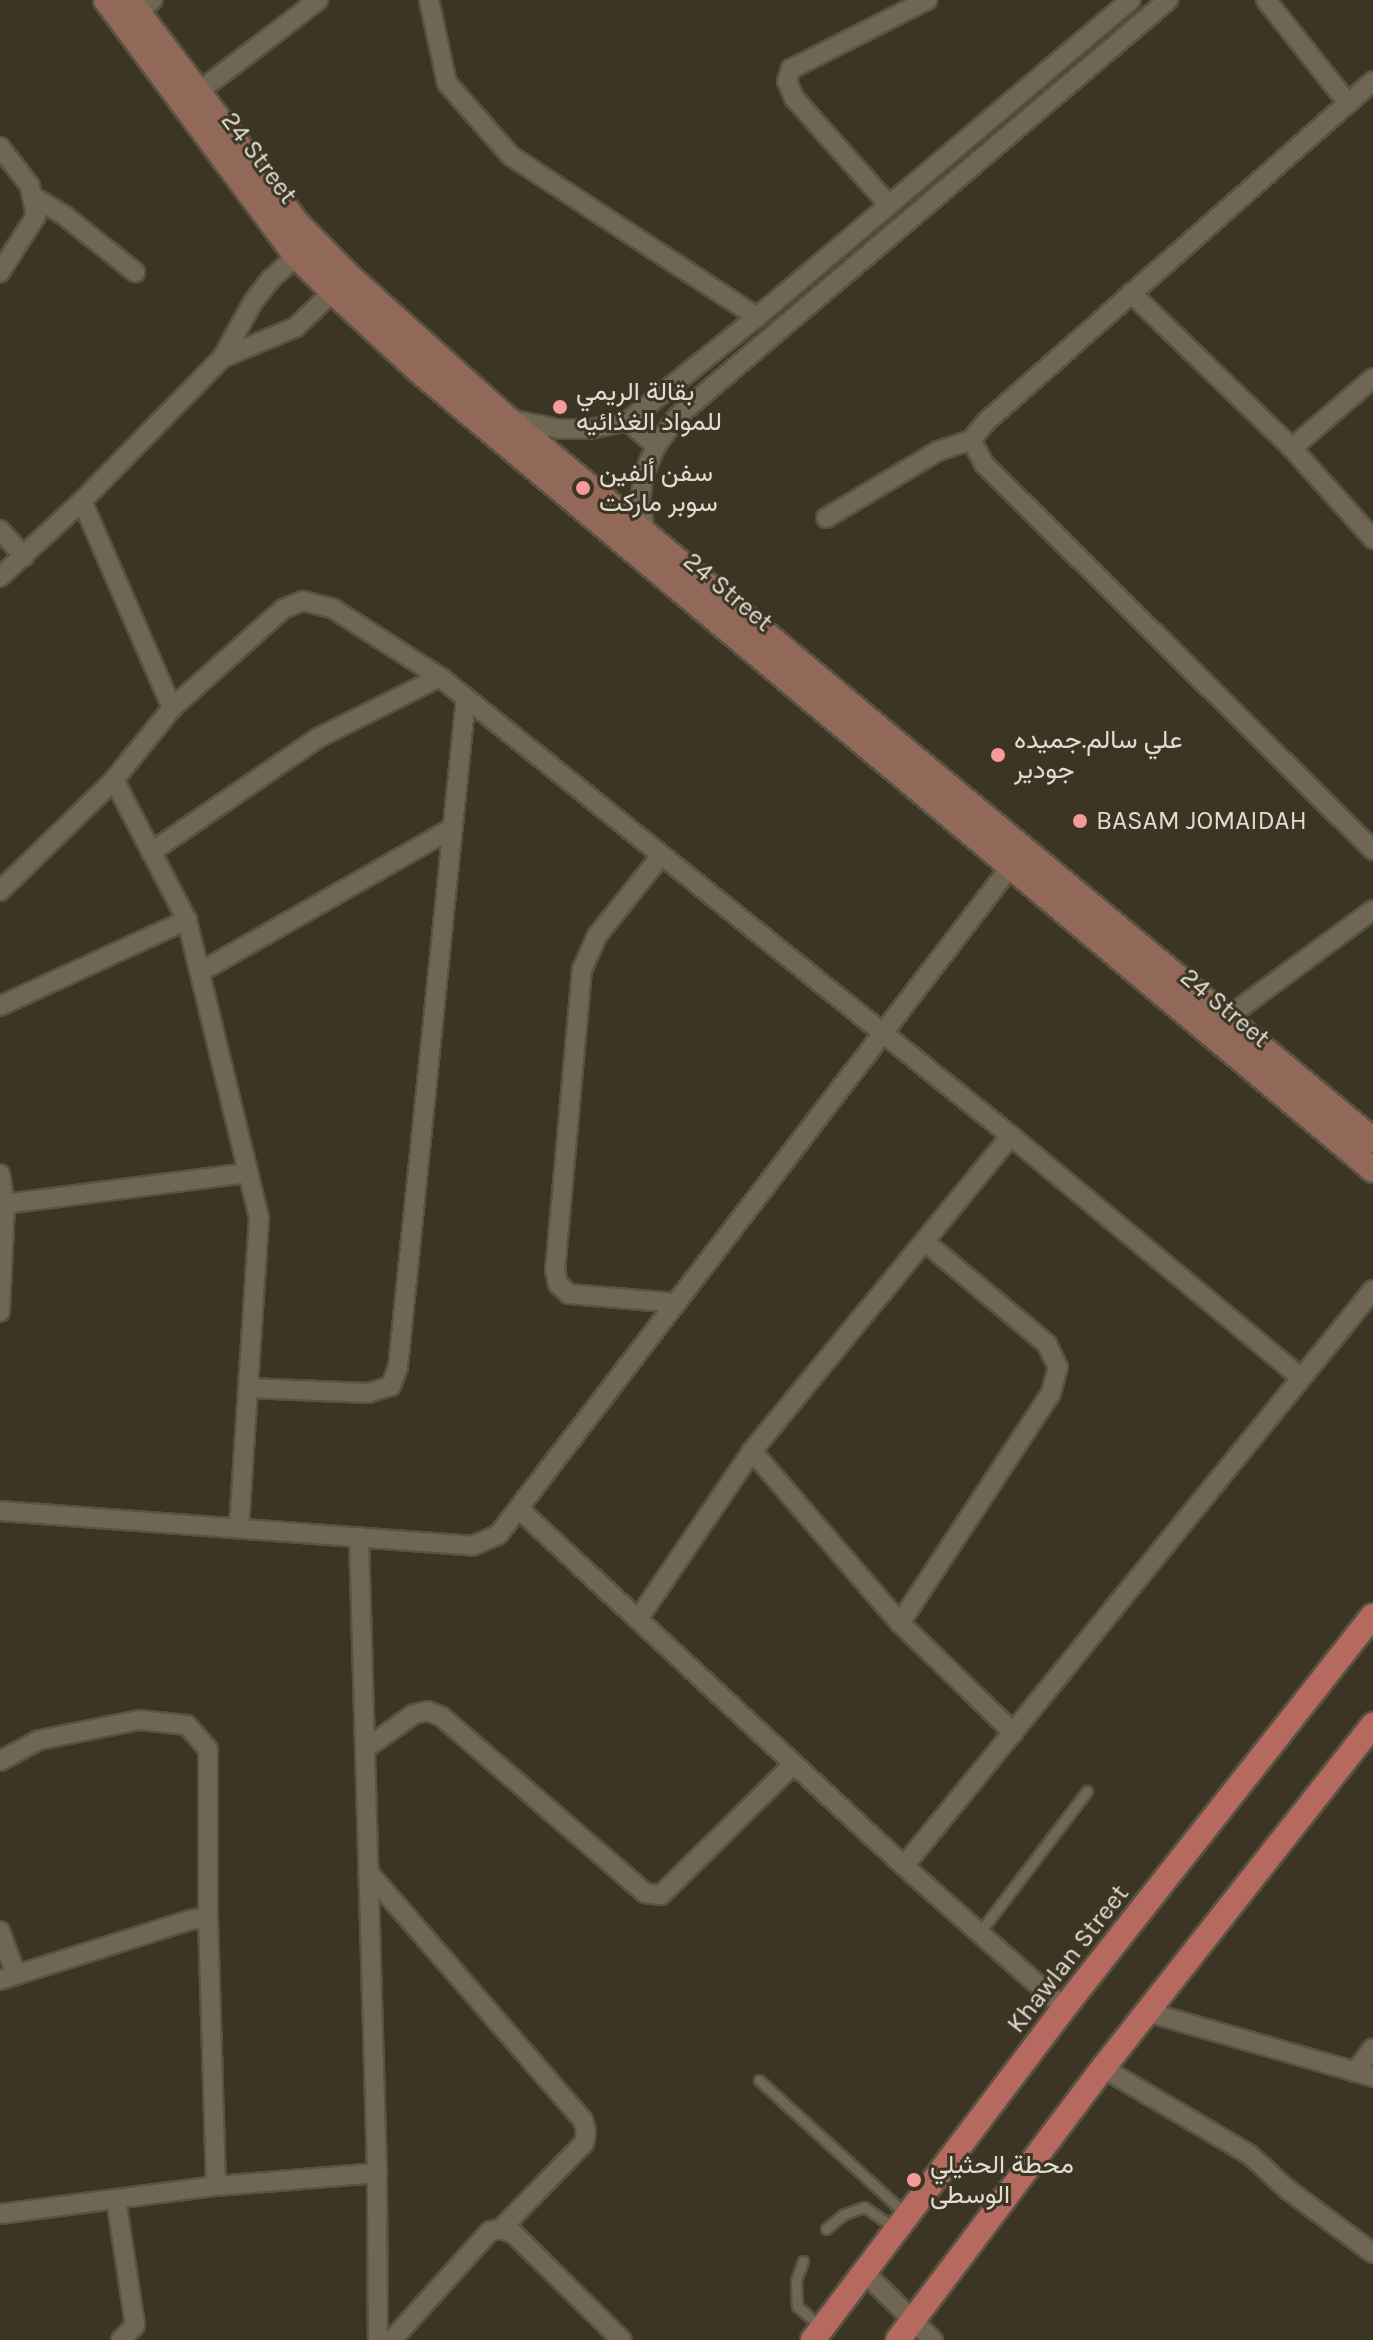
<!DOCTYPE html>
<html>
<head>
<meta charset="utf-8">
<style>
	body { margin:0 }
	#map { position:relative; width:1373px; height:2340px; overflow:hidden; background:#3c3523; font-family:Karla,Vazirmatn,sans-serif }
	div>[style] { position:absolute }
	.roads { filter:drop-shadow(2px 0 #585242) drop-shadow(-2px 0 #585242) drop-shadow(0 2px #585242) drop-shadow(0 -2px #585242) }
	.lane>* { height:9px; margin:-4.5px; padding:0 4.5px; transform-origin:4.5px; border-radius:4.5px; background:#6f6754 }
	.street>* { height:18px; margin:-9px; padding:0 9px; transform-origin:9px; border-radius:9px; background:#6f6754 }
	.secondary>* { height:24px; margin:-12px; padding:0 12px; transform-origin:12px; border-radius:12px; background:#926859 }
	.primary>* { height:24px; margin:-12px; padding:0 12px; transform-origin:12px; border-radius:12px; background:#b5695f }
	.dots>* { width:22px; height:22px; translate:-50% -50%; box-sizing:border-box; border:4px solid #3c3523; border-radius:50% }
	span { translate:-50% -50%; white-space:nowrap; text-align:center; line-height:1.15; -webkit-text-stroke:6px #3c3523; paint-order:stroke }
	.street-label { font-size:26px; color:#e0dcd1 }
	.poi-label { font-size:26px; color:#e0dcd1 }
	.left { translate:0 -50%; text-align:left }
</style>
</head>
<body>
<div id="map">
	<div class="roads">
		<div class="lane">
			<div style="left:980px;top:1932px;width:177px;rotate:-52.8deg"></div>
			<div style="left:759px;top:2080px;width:200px;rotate:42.4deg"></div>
			<div style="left:826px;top:2229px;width:23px;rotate:-40deg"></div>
			<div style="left:844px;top:2214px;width:21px;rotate:-19deg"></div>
			<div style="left:864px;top:2207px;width:40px;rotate:34deg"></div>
			<div style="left:803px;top:2261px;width:20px;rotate:110deg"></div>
			<div style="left:796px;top:2280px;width:26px;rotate:88deg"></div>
			<div style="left:797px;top:2306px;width:30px;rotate:41deg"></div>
		</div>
		<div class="street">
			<div style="left:429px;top:0;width:85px;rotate:77.8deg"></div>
			<div style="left:447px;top:83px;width:97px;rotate:48.8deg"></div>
			<div style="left:511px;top:156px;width:294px;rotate:33.2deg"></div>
			<div style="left:1266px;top:0;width:132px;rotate:51.5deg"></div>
			<div style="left:138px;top:12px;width:19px;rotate:-39deg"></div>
			<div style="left:197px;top:93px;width:153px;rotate:-37.5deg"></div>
			<div style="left:0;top:147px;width:49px;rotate:52.4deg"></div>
			<div style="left:30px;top:186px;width:31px;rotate:79deg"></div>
			<div style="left:36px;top:216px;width:67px;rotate:122.7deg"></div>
			<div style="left:32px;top:196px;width:39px;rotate:31deg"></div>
			<div style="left:65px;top:216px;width:90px;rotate:38.7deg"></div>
			<div style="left:889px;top:205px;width:143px;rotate:-131.6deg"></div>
			<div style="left:794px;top:98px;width:18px;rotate:-112deg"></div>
			<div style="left:787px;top:81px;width:13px;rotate:-72deg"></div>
			<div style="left:791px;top:69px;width:153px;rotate:-26.9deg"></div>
			<div style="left:1131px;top:293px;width:223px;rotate:43.9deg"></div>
			<div style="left:1292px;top:448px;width:122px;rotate:48.3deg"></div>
			<div style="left:222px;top:358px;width:80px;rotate:-22.7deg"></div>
			<div style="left:296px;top:327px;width:61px;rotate:-43.7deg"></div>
			<div style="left:509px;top:419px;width:52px;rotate:11.1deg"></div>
			<div style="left:560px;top:429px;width:30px"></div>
			<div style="left:590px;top:429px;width:39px;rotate:-12deg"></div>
			<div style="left:628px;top:421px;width:166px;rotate:-38.9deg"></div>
			<div style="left:757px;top:317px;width:490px;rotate:-40.3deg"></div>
			<div style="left:628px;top:421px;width:38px;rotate:42deg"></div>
			<div style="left:971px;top:440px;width:29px;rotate:61deg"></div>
			<div style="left:985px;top:465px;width:547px;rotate:44.78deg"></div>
			<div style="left:1292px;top:448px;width:107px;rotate:-40.8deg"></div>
			<div style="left:82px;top:501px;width:226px;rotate:66.5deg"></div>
			<div style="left:826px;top:518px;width:131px;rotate:-30.9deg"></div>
			<div style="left:938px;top:451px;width:35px;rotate:-18deg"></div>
			<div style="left:971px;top:440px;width:26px;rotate:-50deg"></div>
			<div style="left:988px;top:420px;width:513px;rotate:-41.36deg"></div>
			<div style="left:0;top:530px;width:36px;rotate:48deg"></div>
			<div style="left:646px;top:535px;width:35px;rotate:-100deg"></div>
			<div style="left:640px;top:501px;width:28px;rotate:-82deg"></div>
			<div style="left:644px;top:473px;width:30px;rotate:-66deg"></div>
			<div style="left:656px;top:446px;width:37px;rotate:-54deg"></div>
			<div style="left:678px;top:416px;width:643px;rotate:-40.33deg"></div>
			<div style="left:0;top:577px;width:112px;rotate:-42.8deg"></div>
			<div style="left:82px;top:501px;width:200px;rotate:-45.6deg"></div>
			<div style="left:222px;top:358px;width:64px;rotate:-61deg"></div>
			<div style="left:253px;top:302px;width:29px;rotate:-52deg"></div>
			<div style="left:271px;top:279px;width:43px;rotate:-42.2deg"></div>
			<div style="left:114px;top:780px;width:158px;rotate:62.5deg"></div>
			<div style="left:187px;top:920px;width:307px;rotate:76.4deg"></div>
			<div style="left:259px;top:1218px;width:311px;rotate:93.7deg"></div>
			<div style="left:151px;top:852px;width:202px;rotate:-34.3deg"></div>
			<div style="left:318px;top:738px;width:136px;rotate:-26.6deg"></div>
			<div style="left:660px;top:857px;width:101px;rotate:128.6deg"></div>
			<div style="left:597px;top:936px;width:36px;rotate:114deg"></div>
			<div style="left:582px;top:969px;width:302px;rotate:95.1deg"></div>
			<div style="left:555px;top:1270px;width:14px;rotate:78deg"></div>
			<div style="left:558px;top:1284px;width:15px;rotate:42deg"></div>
			<div style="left:569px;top:1294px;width:108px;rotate:4.8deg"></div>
			<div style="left:0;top:891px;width:159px;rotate:-44.2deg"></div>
			<div style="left:114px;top:780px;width:92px;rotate:-51.1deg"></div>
			<div style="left:172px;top:708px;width:149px;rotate:-41.7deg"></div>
			<div style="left:283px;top:609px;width:22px;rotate:-22deg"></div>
			<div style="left:303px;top:601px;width:30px;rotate:14deg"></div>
			<div style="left:332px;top:608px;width:128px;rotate:32.6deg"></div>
			<div style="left:440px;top:677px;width:733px;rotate:38.79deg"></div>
			<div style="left:1011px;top:1136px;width:375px;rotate:39.8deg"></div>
			<div style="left:200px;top:972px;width:290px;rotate:-29.7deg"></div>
			<div style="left:0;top:1006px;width:206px;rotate:-24.7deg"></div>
			<div style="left:1217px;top:1025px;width:194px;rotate:-36.4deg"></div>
			<div style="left:0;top:1174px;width:30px;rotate:81deg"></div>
			<div style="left:5px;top:1204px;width:108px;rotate:92.7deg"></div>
			<div style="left:5px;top:1204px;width:245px;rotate:-7.3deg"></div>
			<div style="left:248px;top:1388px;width:120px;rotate:2.4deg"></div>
			<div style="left:368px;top:1393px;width:24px;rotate:-17deg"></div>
			<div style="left:391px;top:1386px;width:20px;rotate:-70deg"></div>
			<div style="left:398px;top:1367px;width:672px;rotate:-84.2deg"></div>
			<div style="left:752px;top:1451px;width:227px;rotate:49.3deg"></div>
			<div style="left:900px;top:1623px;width:158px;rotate:44deg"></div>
			<div style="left:519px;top:1509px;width:525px;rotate:42.84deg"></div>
			<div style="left:904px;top:1866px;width:214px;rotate:41.6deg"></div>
			<div style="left:0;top:1511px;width:473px;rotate:4.2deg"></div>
			<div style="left:472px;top:1546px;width:28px;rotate:-23deg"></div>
			<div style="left:498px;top:1535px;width:844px;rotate:-52.51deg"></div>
			<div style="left:359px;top:1537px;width:636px;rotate:88.38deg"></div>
			<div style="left:377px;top:2173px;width:167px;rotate:89.7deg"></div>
			<div style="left:638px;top:1619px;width:203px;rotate:-55.8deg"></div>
			<div style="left:752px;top:1451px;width:408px;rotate:-50.6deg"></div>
			<div style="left:900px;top:1623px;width:275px;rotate:-56.7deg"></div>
			<div style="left:1051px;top:1393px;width:27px;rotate:-75deg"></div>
			<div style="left:1058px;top:1367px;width:25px;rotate:-116deg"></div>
			<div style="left:1047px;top:1344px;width:158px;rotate:-140.1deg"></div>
			<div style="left:365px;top:1749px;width:60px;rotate:-35.5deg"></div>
			<div style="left:414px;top:1714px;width:14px;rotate:-12deg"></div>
			<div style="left:428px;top:1711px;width:15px;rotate:23deg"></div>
			<div style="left:442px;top:1717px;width:269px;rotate:40.9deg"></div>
			<div style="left:645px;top:1893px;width:16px;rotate:7deg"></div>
			<div style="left:661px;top:1895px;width:187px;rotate:-44.6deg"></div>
			<div style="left:0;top:1761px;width:44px;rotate:-28.3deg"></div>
			<div style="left:39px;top:1740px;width:102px;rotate:-11.3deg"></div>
			<div style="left:139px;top:1720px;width:48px;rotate:5.9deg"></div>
			<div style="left:187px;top:1725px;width:32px;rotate:49deg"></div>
			<div style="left:208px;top:1749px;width:168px;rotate:90deg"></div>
			<div style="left:208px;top:1917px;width:269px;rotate:88.3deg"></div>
			<div style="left:904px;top:1866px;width:743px;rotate:-50.85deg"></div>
			<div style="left:368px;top:1872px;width:328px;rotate:49.1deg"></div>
			<div style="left:583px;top:2120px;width:11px;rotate:75deg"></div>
			<div style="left:586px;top:2131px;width:12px;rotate:99deg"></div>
			<div style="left:584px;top:2143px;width:120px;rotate:134deg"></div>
			<div style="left:0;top:1931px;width:47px;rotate:70deg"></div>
			<div style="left:0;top:1980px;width:199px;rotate:-17.5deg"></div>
			<div style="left:190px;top:1920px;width:18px;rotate:-9deg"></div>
			<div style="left:1147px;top:2012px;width:235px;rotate:16deg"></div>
			<div style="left:1103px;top:2068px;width:171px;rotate:30.6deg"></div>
			<div style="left:1250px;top:2155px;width:50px;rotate:42.6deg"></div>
			<div style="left:1287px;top:2189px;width:107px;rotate:36.7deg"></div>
			<div style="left:1355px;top:2072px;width:30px;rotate:-53deg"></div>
			<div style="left:116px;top:2199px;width:127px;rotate:81.4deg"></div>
			<div style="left:135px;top:2325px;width:21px;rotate:133deg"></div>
			<div style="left:0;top:2214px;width:218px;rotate:-7.4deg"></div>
			<div style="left:216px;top:2186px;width:162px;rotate:-4.6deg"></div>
			<div style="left:864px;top:2272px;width:97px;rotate:44.6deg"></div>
			<div style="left:392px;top:2340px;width:147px;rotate:-48deg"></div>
			<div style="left:490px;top:2231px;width:11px;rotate:-10deg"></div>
			<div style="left:501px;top:2229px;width:14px;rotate:21deg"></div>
			<div style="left:514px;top:2234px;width:151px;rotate:44.5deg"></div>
		</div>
		<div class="secondary">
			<div style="left:106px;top:0;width:319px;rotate:53.4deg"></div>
			<div style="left:296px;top:256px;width:52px;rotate:44.2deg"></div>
			<div style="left:333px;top:292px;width:118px;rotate:42.6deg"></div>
			<div style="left:420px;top:372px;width:1243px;rotate:39.94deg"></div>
			<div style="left:129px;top:0;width:279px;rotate:53deg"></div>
			<div style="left:297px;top:223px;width:74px;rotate:45.5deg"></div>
			<div style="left:349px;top:276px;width:214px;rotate:42deg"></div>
			<div style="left:508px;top:419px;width:1126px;rotate:39.81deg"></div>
		</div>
		<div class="primary">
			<div style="left:813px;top:2340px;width:416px;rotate:-52.9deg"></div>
			<div style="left:1064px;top:2008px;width:499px;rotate:-51.8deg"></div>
			<div style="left:898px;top:2340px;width:341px;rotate:-53deg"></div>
			<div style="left:1103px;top:2068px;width:437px;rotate:-51.8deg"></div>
		</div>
	</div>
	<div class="dots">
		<div style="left:560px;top:407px;background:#f59b99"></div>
		<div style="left:583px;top:488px;background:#f59b99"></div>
		<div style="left:998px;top:755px;background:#f59b99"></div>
		<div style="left:1080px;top:821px;background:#f59b99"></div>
		<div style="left:914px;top:2180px;background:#f59b99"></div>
	</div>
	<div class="street-label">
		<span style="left:259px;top:158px;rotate:53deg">24 Street</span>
		<span style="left:728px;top:592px;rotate:40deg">24 Street</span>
		<span style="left:1225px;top:1008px;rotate:40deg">24 Street</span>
		<span style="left:1068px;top:1959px;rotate:-52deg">Khawlan Street</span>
	</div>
	<div class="poi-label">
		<span class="left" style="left:576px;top:407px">بقالة الريمي<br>للمواد الغذائيه</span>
		<span class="left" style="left:599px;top:488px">سفن ألفين<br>سوبر ماركت</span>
		<span class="left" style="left:1014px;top:755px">علي سالم.جميده<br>جودير</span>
		<span class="left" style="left:1096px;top:821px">BASAM JOMAIDAH</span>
		<span class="left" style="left:930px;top:2180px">محطة الحثيلي<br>الوسطى</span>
	</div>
</div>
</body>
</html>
